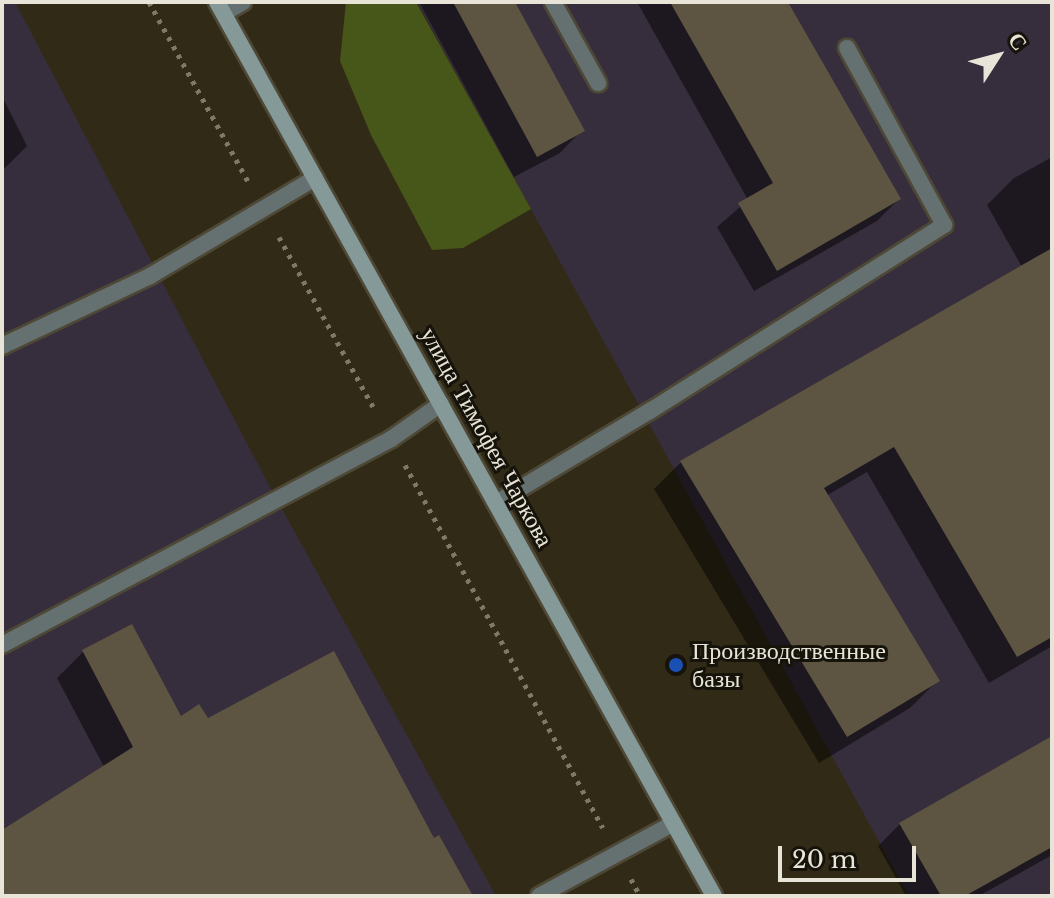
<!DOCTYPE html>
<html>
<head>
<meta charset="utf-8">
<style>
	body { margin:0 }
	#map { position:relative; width:1054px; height:898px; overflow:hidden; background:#312a17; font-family:"Libre Baskerville",serif }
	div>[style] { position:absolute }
	.industrial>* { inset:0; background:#372e3d }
	.green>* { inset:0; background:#475619 }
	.shadow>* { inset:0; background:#0007 }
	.building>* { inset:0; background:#5d5541 }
	.path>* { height:5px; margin-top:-2.5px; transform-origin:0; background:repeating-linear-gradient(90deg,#7f7969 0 4px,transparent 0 10px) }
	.roads { filter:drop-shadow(2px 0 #4e4836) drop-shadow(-2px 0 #4e4836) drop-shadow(0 2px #4e4836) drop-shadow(0 -2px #4e4836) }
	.service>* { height:16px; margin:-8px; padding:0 8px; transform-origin:8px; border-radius:8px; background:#657171 }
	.secondary>* { height:16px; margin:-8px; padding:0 8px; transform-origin:8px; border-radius:8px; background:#869999 }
	.dots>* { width:22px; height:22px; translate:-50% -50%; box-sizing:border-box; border:4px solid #16130b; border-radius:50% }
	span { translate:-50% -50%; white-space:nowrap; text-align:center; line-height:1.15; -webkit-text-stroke:6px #16130b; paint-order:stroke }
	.street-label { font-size:24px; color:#e8e4d8 }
	.poi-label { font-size:24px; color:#e8e4d8 }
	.left { translate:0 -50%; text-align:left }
	.frame { position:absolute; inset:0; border:4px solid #e8e4d8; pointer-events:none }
	.north { position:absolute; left:958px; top:16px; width:80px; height:80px; -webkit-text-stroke:6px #16130b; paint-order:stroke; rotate:54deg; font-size:22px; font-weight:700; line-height:32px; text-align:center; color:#e8e4d8 }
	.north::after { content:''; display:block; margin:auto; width:28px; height:36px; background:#e8e4d8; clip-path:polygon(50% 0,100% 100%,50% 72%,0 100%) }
	.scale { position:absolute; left:778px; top:846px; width:138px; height:36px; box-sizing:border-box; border:4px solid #e8e4d8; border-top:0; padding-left:10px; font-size:24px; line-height:28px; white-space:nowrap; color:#e8e4d8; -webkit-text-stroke:6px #16130b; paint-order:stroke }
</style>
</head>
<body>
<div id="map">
	<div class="industrial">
		<div style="clip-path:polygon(2px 2px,15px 2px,272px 491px,496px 896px,2px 896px)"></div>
		<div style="clip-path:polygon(417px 2px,1052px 2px,1052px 896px,909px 896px)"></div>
	</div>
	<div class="green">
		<div style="clip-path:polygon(346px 2px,416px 2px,531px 209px,463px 248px,432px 250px,371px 135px,340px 61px)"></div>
	</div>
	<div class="shadow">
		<div style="clip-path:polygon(419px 2px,513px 2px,582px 130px,560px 153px,514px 177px)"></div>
		<div style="clip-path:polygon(637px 2px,788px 2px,899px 199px,877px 221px,754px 291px,717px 227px,748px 200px)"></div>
		<div style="clip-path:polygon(2px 96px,27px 146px,2px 171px)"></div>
		<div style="clip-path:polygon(1052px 157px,1052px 646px,989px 683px,867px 472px,826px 496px,937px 681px,910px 708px,819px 763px,654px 489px,681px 462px,1022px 267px,987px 205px,1014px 178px)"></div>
		<div style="clip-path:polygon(83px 652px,180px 719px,207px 721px,433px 841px,471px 896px,2px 896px,2px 832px,104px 767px,57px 678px)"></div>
		<div style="clip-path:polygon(1052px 739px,1052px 855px,979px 896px,906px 896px,878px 846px,900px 824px)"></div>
	</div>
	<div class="building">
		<div style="clip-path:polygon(453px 2px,515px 2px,585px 131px,537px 157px)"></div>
		<div style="clip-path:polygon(670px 2px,788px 2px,901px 199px,777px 271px,738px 203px,773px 183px)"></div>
		<div style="clip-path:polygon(1052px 248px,1052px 637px,1017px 657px,894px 447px,824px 488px,940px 681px,847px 737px,680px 461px)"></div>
		<div style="clip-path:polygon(132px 624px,181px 716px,199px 704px,208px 718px,334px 651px,434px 838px,439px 835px,473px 896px,2px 896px,2px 830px,133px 747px,82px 650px)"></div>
		<div style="clip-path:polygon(1052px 736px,1052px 847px,965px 896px,941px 896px,899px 823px)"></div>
	</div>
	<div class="path">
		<div style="left:149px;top:2px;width:207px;rotate:61.1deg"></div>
		<div style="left:279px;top:237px;width:198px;rotate:61deg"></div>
		<div style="left:405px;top:465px;width:413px;rotate:61.4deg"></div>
		<div style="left:631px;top:879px;width:19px;rotate:62deg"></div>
	</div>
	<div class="roads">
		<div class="service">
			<div style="left:553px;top:2px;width:93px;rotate:60.9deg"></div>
			<div style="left:224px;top:13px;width:22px;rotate:-30deg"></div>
			<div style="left:2px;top:346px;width:164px;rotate:-25.3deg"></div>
			<div style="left:150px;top:276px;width:192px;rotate:-30.7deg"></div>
			<div style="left:496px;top:503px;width:179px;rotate:-30.9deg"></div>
			<div style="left:650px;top:411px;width:348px;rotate:-32.3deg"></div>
			<div style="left:944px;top:225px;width:202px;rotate:-118.7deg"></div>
			<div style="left:2px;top:645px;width:440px;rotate:-27.9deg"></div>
			<div style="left:391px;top:439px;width:61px;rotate:-35deg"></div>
			<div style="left:539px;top:896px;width:153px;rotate:-28.4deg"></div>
		</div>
		<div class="secondary">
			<div style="left:217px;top:2px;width:1023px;rotate:60.93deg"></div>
		</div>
	</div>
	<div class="dots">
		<div style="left:676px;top:665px;background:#1a4fb4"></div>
	</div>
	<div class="street-label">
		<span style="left:487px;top:437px;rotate:61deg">улица Тимофея Чаркова</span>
	</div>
	<div class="poi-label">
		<span class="left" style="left:692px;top:665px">Производственные<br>базы</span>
	</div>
	<div class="frame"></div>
	<div class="north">С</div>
	<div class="scale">20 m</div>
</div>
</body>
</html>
